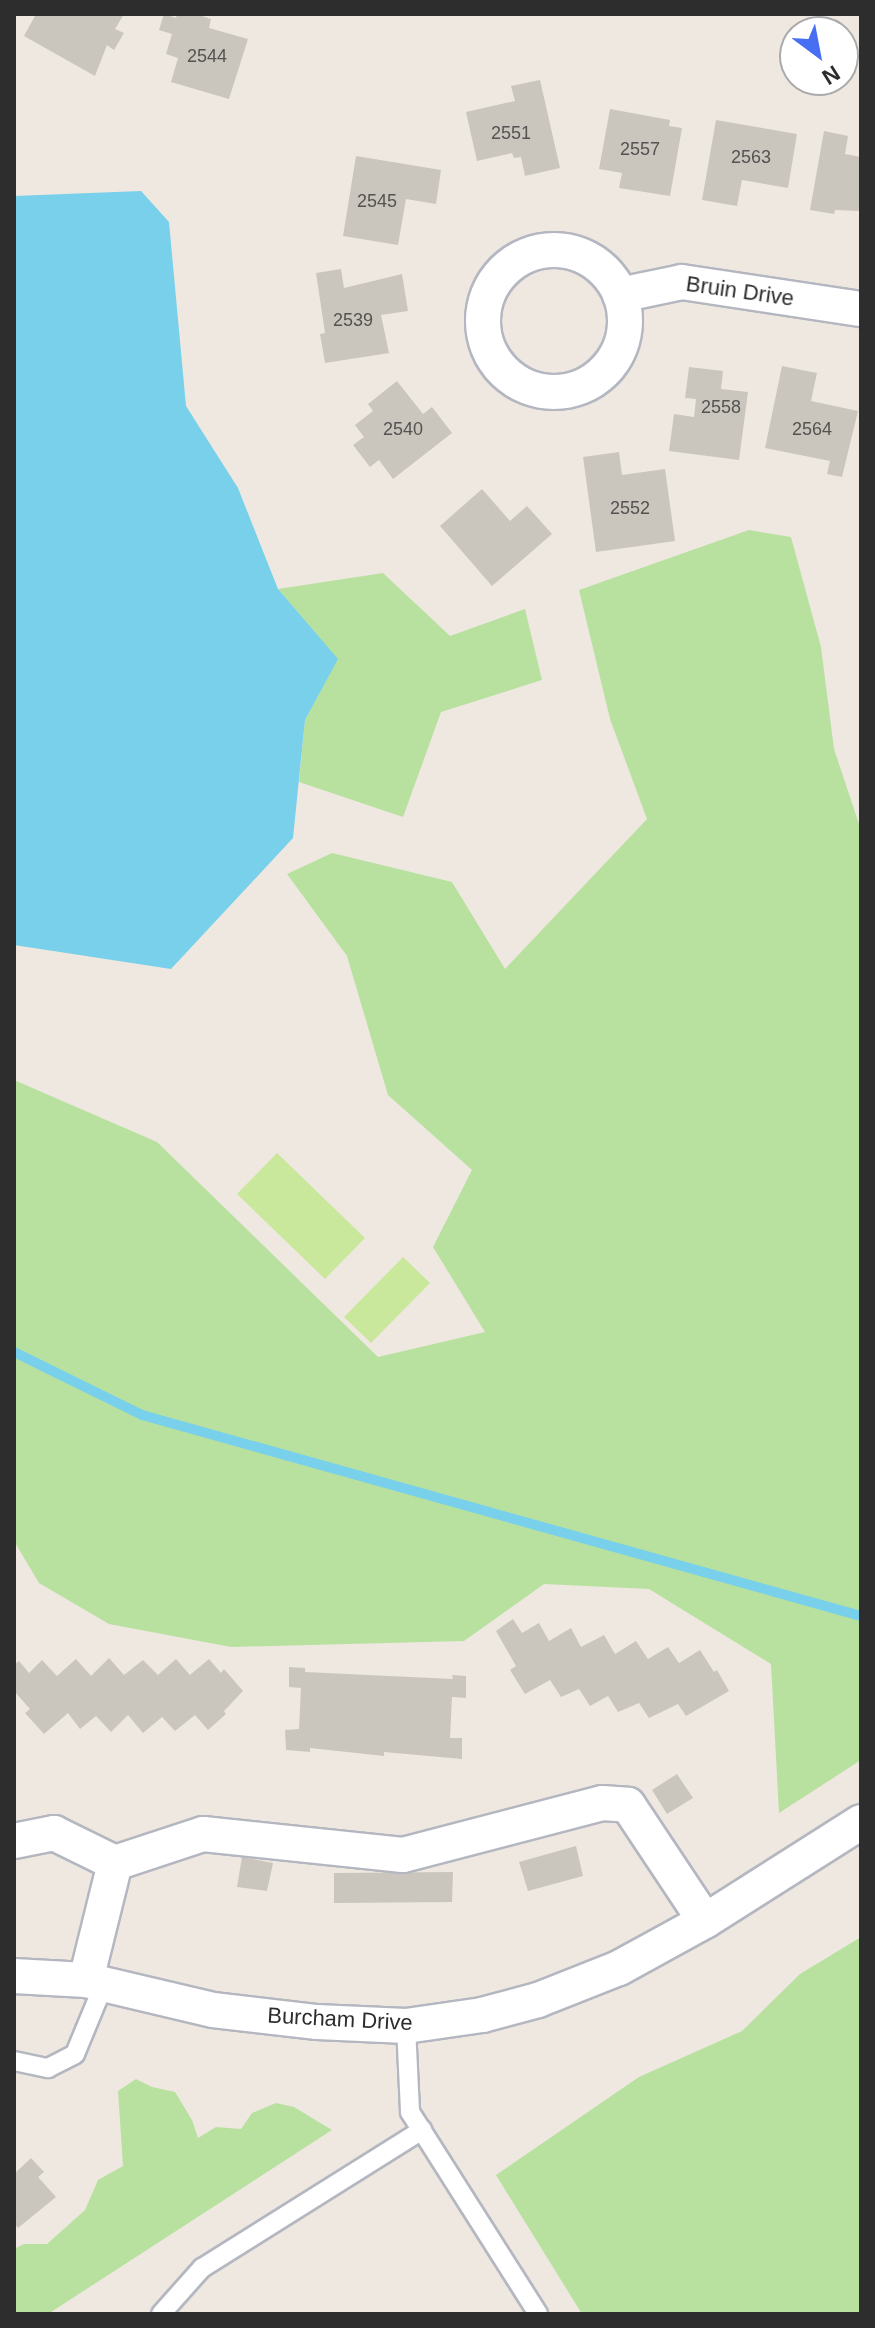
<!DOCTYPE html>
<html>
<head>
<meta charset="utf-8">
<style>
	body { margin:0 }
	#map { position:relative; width:875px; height:2328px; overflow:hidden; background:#eee8e0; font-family:Helvetica,sans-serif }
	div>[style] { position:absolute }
	.green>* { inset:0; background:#b8e1a0 }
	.pitch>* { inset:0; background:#cae89c }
	.water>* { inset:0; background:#79d0ea }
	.stream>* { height:10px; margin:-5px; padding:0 5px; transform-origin:5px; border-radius:5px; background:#79d0ea }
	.building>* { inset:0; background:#cac6be }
	.roads { filter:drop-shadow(2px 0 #b4b7c0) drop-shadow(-2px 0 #b4b7c0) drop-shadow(0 2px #b4b7c0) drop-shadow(0 -2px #b4b7c0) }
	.service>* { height:18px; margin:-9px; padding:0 9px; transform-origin:9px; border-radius:9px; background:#fff }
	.minor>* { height:34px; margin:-17px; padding:0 17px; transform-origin:17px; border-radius:17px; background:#fff }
	.minor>.ring { margin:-17px; padding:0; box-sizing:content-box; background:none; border:34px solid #fff; border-radius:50% }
	span { translate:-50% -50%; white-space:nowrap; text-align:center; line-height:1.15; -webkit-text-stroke:7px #fff; paint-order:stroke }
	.number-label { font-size:18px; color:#545351 }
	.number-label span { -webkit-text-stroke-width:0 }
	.street-label { font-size:22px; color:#2d2d2d }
	.frame { position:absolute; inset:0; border:16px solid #2d2d2d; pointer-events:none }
	.north { position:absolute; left:779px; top:16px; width:80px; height:80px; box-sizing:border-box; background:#fff; border:2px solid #ababab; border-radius:50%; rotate:148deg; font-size:22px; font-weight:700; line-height:32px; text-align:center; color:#2d2d2d }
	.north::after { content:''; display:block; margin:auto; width:28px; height:36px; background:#486ef3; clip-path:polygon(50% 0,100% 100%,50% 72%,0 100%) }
</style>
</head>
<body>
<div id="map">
	<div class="green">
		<div style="clip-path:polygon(749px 530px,791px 537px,821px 647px,834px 749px,861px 830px,861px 1760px,779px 1813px,771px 1664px,649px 1589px,544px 1584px,464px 1641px,231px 1647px,109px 1624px,39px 1583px,14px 1541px,14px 1080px,157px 1142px,378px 1357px,485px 1332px,433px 1247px,472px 1170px,388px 1095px,347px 956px,287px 874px,332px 853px,452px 882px,505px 969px,647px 819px,610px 719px,579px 590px)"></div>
		<div style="clip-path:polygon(383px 573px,450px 636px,525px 609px,542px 680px,441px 712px,403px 817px,299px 782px,305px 720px,337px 659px,278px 589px)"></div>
		<div style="clip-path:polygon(861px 1937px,861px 2314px,582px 2314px,496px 2175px,639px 2077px,742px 2031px,800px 1974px)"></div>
		<div style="clip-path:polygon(136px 2079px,152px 2087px,175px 2092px,192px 2120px,198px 2138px,216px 2127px,241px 2129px,252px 2113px,276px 2103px,294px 2107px,332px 2130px,48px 2314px,14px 2314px,14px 2249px,24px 2244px,47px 2244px,85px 2210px,98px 2180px,123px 2166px,118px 2091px)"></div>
	</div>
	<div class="pitch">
		<div style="clip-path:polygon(277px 1153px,365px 1238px,325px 1279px,237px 1194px)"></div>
		<div style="clip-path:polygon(403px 1257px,430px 1283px,371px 1343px,344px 1317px)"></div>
	</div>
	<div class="water">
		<div style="clip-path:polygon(141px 191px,169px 222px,186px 406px,238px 488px,278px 589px,338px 659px,305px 720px,293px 838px,171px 969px,14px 945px,14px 196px)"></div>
	</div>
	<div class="stream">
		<div style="left:14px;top:1352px;width:143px;rotate:26.2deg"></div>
		<div style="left:142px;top:1415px;width:747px;rotate:15.62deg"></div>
	</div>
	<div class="building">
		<div style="clip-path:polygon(36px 14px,124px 14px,115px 29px,124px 33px,114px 50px,107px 45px,95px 76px,24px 36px)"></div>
		<div style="clip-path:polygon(164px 14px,176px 18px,177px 14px,196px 14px,211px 19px,209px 28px,248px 39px,229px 99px,171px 82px,178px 58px,166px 54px,172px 34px,159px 30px)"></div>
		<div style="clip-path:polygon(540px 80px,560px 168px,525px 176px,521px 157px,514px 158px,512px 153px,477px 161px,466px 112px,515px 101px,511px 86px)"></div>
		<div style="clip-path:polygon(610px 109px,670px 120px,669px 126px,682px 128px,670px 196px,619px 188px,622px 173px,599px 169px)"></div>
		<div style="clip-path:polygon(716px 120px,797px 134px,788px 188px,742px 180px,737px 206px,702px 200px)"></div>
		<div style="clip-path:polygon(824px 131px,848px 136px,845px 154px,861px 157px,861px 211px,835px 210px,834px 214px,810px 210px)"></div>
		<div style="clip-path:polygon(356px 156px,441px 170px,436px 204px,406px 199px,398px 245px,343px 236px)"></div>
		<div style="clip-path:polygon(341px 269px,344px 288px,402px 274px,408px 311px,381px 315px,389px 353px,325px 363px,320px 334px,325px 333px,316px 273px)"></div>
		<div style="clip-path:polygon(782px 366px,817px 373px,811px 401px,858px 411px,842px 477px,827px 474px,830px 461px,765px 448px)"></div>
		<div style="clip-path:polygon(689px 367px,723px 371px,721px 389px,748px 392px,739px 460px,669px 451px,674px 414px,694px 417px,696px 399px,685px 398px)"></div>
		<div style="clip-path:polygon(397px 381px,423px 414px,432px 407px,452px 433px,393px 479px,379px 460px,370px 467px,353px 445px,364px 437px,355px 425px,373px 411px,368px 404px)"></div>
		<div style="clip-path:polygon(619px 452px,622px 475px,665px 469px,675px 541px,596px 552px,583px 457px)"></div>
		<div style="clip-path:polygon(482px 489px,510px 521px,527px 506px,552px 534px,492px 586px,440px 526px)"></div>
		<div style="clip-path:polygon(513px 1619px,522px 1633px,539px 1623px,549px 1641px,571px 1628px,581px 1647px,604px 1635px,615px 1654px,636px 1641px,648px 1659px,668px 1647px,679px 1663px,700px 1650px,714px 1672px,717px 1670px,729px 1691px,686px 1716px,678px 1704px,649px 1718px,639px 1703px,618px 1712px,608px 1696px,590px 1706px,579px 1689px,561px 1697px,550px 1680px,525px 1694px,510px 1670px,516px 1666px,496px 1631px)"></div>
		<div style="clip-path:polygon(109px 1658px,124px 1675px,143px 1660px,158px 1675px,176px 1659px,190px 1675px,209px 1659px,221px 1673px,224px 1669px,243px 1691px,224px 1711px,226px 1714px,208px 1730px,195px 1715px,175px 1731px,162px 1717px,143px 1733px,128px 1715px,111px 1732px,96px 1716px,80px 1729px,68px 1713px,44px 1734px,25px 1713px,30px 1709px,14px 1691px,14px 1665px,19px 1661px,29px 1673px,42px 1660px,57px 1676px,76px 1659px,91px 1676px)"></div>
		<div style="clip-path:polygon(289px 1667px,305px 1668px,305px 1672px,453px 1679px,452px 1675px,466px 1676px,466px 1698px,452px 1697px,450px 1738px,462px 1738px,462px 1759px,384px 1752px,384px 1756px,310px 1748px,310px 1752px,286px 1750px,285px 1730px,299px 1729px,301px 1688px,289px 1687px)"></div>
		<div style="clip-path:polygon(677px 1774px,693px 1798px,667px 1814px,652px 1790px)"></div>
		<div style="clip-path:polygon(576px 1846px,583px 1876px,528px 1891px,519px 1862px)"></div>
		<div style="clip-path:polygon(242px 1857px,273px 1863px,267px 1891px,237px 1887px)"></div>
		<div style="clip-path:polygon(453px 1872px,452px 1902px,334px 1903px,334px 1873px)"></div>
		<div style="clip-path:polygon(31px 2158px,44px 2172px,38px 2177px,56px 2197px,18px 2228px,14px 2223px,14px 2174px)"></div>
	</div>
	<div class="roads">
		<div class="service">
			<div style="left:406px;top:2026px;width:86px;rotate:87.3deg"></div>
			<div style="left:410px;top:2112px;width:239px;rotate:57.6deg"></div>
			<div style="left:14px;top:2061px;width:35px;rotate:12deg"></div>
			<div style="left:48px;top:2068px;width:30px;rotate:-27deg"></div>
			<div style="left:75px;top:2054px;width:76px;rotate:-67.5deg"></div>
			<div style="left:161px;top:2314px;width:62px;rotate:-48.3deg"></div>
			<div style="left:202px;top:2268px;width:260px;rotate:-32.1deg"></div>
		</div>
		<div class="minor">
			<div class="ring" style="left:483px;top:250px;width:108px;height:108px"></div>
			<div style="left:620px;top:295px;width:63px;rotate:-11.8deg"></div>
			<div style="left:682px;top:282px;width:181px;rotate:8.6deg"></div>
			<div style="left:14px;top:1841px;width:41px;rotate:-11.3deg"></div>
			<div style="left:54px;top:1833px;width:68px;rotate:26.2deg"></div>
			<div style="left:115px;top:1863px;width:93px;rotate:-18.2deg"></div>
			<div style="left:203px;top:1834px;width:201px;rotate:6deg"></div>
			<div style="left:403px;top:1855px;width:206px;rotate:-14.6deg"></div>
			<div style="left:602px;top:1803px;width:26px;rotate:4deg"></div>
			<div style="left:628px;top:1805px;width:139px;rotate:56.4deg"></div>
			<div style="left:14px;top:1976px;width:72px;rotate:3.2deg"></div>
			<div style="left:86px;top:1980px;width:130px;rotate:13.3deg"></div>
			<div style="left:213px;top:2010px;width:105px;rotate:6.6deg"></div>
			<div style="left:317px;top:2022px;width:89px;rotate:2.6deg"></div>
			<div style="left:406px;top:2026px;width:77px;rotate:-8.2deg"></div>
			<div style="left:482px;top:2015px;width:58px;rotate:-15deg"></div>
			<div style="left:538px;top:2000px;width:87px;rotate:-21.6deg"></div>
			<div style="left:619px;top:1968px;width:98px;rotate:-28.7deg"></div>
			<div style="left:705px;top:1921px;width:185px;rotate:-32.4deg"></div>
			<div style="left:86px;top:1980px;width:121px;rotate:-76.1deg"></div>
		</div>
	</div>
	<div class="number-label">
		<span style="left:207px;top:56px">2544</span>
		<span style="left:511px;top:133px">2551</span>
		<span style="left:640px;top:149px">2557</span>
		<span style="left:751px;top:157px">2563</span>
		<span style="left:377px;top:201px">2545</span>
		<span style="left:353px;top:320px">2539</span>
		<span style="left:721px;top:407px">2558</span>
		<span style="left:403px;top:429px">2540</span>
		<span style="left:812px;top:429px">2564</span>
		<span style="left:630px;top:508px">2552</span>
	</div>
	<div class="street-label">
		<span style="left:740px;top:291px;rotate:8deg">Bruin Drive</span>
		<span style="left:340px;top:2019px;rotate:3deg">Burcham Drive</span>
	</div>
	<div class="frame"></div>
	<div class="north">N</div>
</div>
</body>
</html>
